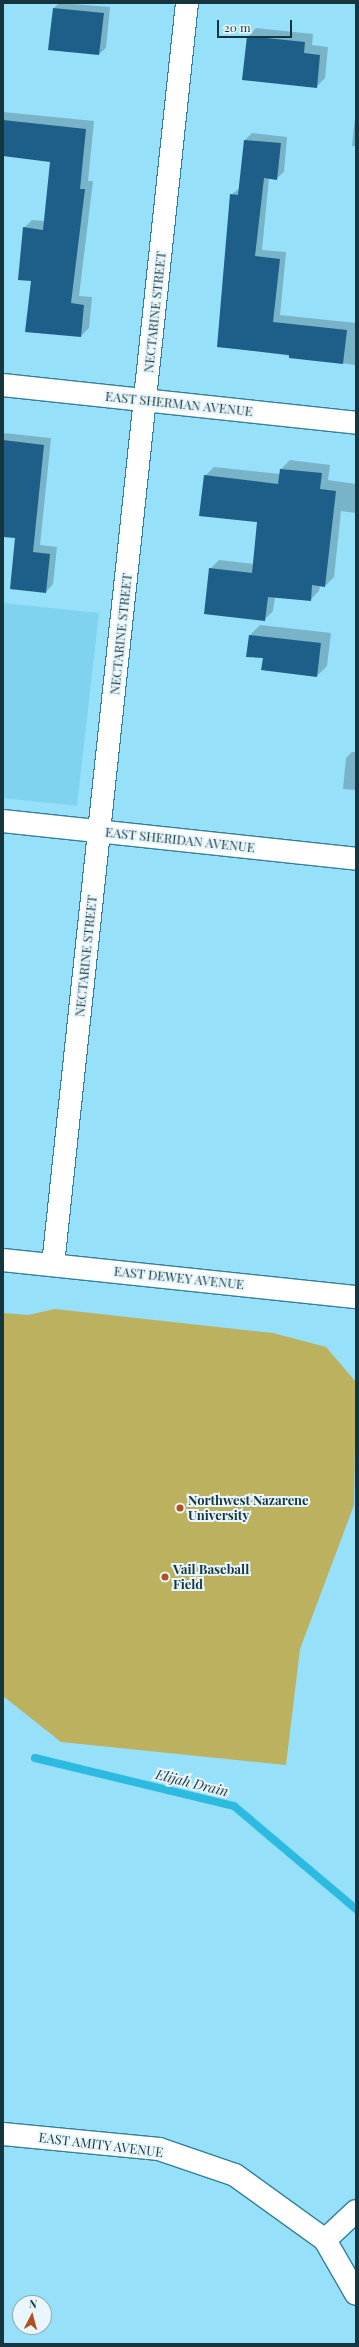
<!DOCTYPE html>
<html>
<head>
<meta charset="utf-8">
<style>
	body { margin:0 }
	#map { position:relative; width:359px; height:2347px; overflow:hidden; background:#96e0fa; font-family:"Playfair Display",serif }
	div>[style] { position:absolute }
	.built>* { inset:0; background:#7fd3ef }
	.green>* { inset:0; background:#bbb15f }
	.shadow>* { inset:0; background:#0003 }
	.stream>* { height:8px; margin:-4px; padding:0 4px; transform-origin:4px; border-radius:4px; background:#2dbae1 }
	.building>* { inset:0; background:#1e5f8a }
	.roads { filter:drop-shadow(1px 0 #348098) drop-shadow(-1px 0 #348098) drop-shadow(0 1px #348098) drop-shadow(0 -1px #348098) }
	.minor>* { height:22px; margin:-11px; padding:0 11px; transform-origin:11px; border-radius:11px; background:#fff }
	.secondary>* { height:22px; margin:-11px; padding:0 11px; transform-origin:11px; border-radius:11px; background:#fff }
	.dots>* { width:11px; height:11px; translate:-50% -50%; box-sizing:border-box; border:2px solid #e9f7fc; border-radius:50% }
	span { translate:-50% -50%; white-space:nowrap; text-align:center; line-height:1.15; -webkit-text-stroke:4px #e9f7fc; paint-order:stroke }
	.street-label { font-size:13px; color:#15353f }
	.poi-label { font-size:13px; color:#15353f; font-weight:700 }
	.left { translate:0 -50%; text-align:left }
	.water-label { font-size:14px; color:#25404a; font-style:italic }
	.frame { position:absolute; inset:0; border:4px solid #15353f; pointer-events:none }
	.north { position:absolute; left:12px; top:2295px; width:40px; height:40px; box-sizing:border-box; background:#e9f7fc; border:1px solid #94a9b0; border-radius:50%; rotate:6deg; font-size:11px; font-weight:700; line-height:16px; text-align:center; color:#15353f }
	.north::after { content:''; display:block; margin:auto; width:14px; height:18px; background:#b44f21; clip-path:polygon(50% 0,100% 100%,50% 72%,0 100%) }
	.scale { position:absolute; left:217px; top:20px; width:75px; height:18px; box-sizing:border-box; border:2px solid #15353f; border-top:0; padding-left:5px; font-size:12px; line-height:14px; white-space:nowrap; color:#15353f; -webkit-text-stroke:3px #e9f7fc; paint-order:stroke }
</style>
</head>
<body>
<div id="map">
	<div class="built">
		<div style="clip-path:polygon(3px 603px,99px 613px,77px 806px,3px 798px)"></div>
	</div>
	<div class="green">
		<div style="clip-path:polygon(55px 1309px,273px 1333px,326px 1347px,356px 1382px,354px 1505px,300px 1649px,286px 1765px,61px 1742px,3px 1696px,3px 1313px,28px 1315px)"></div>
	</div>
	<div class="shadow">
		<div style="clip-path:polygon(59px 3px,110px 7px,106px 48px,99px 54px,50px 49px,54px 8px)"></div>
		<div style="clip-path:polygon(256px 28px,313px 34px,312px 45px,328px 47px,325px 78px,316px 87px,248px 37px)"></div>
		<div style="clip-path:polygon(356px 108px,356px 146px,352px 146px)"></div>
		<div style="clip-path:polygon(3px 112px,94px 121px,88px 181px,93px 181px,79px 296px,92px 297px,89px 328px,81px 336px,32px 280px,24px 228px,32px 220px,45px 221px,51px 161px,3px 155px)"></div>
		<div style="clip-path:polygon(252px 133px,287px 137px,284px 172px,276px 179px,269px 178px,262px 250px,286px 252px,280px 315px,356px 323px,356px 365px,218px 346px,231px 195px,240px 188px,245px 140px)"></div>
		<div style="clip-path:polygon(3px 433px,51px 438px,40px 545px,57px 547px,53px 584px,46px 592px,16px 538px,3px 536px)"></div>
		<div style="clip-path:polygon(290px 460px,330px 465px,328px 480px,356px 484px,356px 513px,341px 511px,334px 577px,325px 586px,320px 585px,319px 591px,310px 600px,275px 597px,273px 611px,264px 620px,210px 569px,219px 560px,254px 564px,258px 522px,205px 476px,214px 467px,280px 474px,281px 469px)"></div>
		<div style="clip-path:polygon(260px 625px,331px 633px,327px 666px,317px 676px,264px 657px,250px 635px)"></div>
		<div style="clip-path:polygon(352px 752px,356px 752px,356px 790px,343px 789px,346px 758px)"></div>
	</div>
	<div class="stream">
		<div style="left:35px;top:1758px;width:205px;rotate:13.6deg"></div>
		<div style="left:234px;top:1806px;width:160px;rotate:40.2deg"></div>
	</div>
	<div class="building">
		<div style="clip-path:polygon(53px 8px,104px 13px,99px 55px,48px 50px)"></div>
		<div style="clip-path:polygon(247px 36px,305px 42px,304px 53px,320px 55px,317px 88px,242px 80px)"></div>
		<div style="clip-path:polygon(3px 120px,86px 129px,80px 189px,85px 189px,71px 303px,84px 305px,81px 337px,25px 332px,31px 281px,18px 280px,23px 227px,43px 230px,50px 162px,3px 156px)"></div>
		<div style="clip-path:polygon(244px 140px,281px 143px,277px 180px,264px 178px,255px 256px,280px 259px,273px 322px,347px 330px,343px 364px,289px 358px,289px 355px,217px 347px,230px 194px,238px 195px)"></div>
		<div style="clip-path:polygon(3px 440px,44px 445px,33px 552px,50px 554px,46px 593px,10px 589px,15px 538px,3px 537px)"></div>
		<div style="clip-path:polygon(280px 469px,322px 473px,320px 489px,336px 491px,325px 587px,312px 585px,311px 601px,268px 597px,265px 621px,204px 614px,209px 568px,252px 573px,257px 522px,199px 516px,204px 475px,278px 484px)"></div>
		<div style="clip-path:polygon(249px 635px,321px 643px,317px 677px,261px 670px,263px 658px,246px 657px)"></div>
	</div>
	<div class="roads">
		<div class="minor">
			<div style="left:3px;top:385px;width:355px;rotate:6.1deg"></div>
			<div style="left:3px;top:821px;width:355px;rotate:6.1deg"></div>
			<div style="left:3px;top:1260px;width:355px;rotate:6deg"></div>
			<div style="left:53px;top:1265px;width:1269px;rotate:-83.94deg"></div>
			<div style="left:325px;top:2240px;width:42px;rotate:-43.1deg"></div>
		</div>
		<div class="secondary">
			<div style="left:3px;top:2134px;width:157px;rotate:5.5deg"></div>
			<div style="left:159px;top:2149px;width:80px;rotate:18.9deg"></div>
			<div style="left:235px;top:2175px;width:111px;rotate:35.8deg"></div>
			<div style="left:325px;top:2240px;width:62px;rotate:60.1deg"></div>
		</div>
	</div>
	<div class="dots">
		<div style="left:180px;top:1508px;background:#b44f21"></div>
		<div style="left:165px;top:1577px;background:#b44f21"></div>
	</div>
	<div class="street-label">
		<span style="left:155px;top:312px;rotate:-84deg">NECTARINE STREET</span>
		<span style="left:179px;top:404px;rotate:6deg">EAST SHERMAN AVENUE</span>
		<span style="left:121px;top:634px;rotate:-84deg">NECTARINE STREET</span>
		<span style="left:180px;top:840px;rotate:6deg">EAST SHERIDAN AVENUE</span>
		<span style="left:86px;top:956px;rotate:-84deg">NECTARINE STREET</span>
		<span style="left:179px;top:1278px;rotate:6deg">EAST DEWEY AVENUE</span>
		<span style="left:101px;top:2145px;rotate:7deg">EAST AMITY AVENUE</span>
	</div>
	<div class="poi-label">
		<span class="left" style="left:188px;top:1508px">Northwest Nazarene<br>University</span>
		<span class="left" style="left:173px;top:1577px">Vail Baseball<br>Field</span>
	</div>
	<div class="water-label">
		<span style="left:192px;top:1783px;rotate:14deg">Elijah Drain</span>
	</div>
	<div class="frame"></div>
	<div class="north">N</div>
	<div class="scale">20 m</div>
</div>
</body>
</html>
